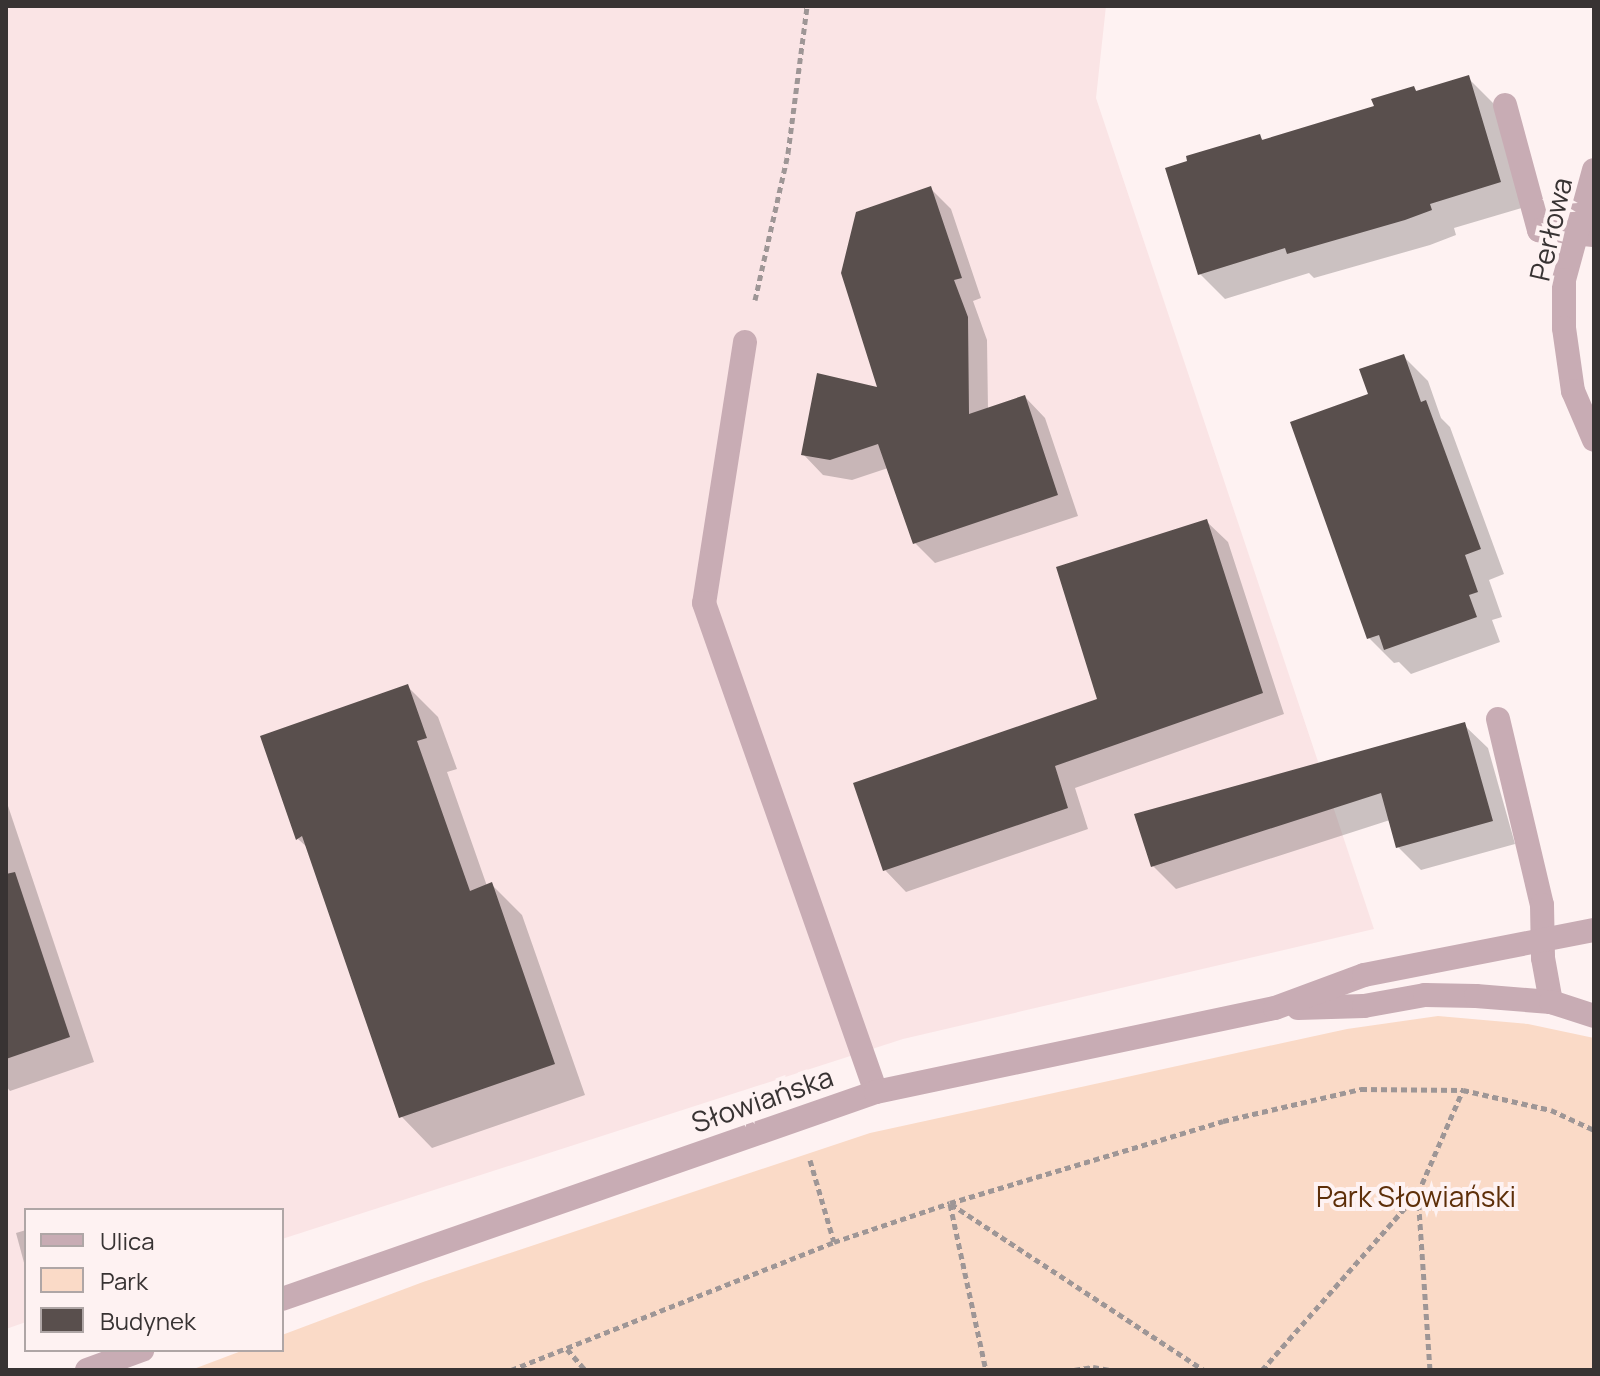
<!DOCTYPE html>
<html>
<head>
<meta charset="utf-8">
<style>
	body { margin:0 }
	#map { position:relative; width:1600px; height:1376px; overflow:hidden; background:#fef2f2; font-family:Manrope,sans-serif }
	div>[style] { position:absolute }
	.built>* { inset:0; background:#fae4e5 }
	.green>* { inset:0; background:#fadac7 }
	.shadow>* { inset:0; background:#0003 }
	.building>* { inset:0; background:#594f4d }
	.path>* { height:5px; margin-top:-2.5px; transform-origin:0; background:repeating-linear-gradient(90deg,#9e9696 0 6px,transparent 0 10px) }
	.service>* { height:24px; margin:-12px; padding:0 12px; transform-origin:12px; border-radius:12px; background:#c8acb4 }
	.minor>* { height:24px; margin:-12px; padding:0 12px; transform-origin:12px; border-radius:12px; background:#c8acb4 }
	span { translate:-50% -50%; white-space:nowrap; text-align:center; line-height:1.15; -webkit-text-stroke:8px #fef2f2; paint-order:stroke }
	.street-label { font-size:28px; color:#383333 }
	.park-label { font-size:28px; color:#5e2f09 }
	.frame { position:absolute; inset:0; border:8px solid #383333; pointer-events:none }
	.legend { position:absolute; left:24px; top:1208px; width:260px; height:144px; box-sizing:border-box; background:#fef2f2; border:2px solid #afa6a6; margin:0; padding:10px 14px; list-style:none; font-size:24px; color:#383333 }
	.legend li { display:flex; align-items:center; gap:16px; height:40px }
	.legend b { width:40px; border:2px solid #afa6a6 }
</style>
</head>
<body>
<div id="map">
	<div class="built">
		<div style="clip-path:polygon(6px 6px,1106px 6px,1096px 98px,1374px 929px,903px 1039px,282px 1239px,282px 1210px,26px 1210px,26px 1322px,6px 1329px)"></div>
	</div>
	<div class="green">
		<div style="clip-path:polygon(1438px 1016px,1528px 1024px,1594px 1038px,1594px 1370px,191px 1370px,244px 1350px,282px 1350px,282px 1335px,423px 1282px,870px 1133px,1347px 1029px)"></div>
	</div>
	<div class="shadow">
		<div style="clip-path:polygon(1468px 78px,1493px 103px,1525px 207px,1454px 228px,1456px 235px,1430px 245px,1314px 278px,1309px 273px,1225px 299px,1200px 274px,1259px 136px,1264px 141px,1376px 107px,1414px 88px,1418px 93px)"></div>
		<div style="clip-path:polygon(930px 188px,951px 209px,981px 298px,973px 301px,987px 340px,988px 410px,1025px 397px,1045px 418px,1078px 516px,935px 563px,915px 543px,888px 468px,852px 480px,823px 475px,803px 454px,880px 389px)"></div>
		<div style="clip-path:polygon(1403px 356px,1428px 381px,1441px 418px,1450px 427px,1504px 574px,1489px 580px,1502px 617px,1492px 620px,1500px 642px,1411px 674px,1399px 662px,1394px 663px,1369px 638px,1293px 423px,1370px 395px)"></div>
		<div style="clip-path:polygon(1206px 521px,1228px 542px,1284px 714px,1075px 788px,1088px 829px,906px 892px,885px 870px,1100px 700px)"></div>
		<div style="clip-path:polygon(407px 686px,438px 717px,457px 769px,447px 772px,487px 886px,491px 884px,522px 915px,585px 1095px,432px 1148px,401px 1116px,309px 849px,298px 839px)"></div>
		<div style="clip-path:polygon(1464px 725px,1488px 748px,1515px 844px,1421px 870px,1398px 847px,1390px 820px,1176px 889px,1153px 866px)"></div>
		<div style="clip-path:polygon(6px 800px,94px 1062px,10px 1091px,6px 1086px)"></div>
		<div style="clip-path:polygon(26px 1230px,26px 1270px,16px 1233px)"></div>
	</div>
	<div class="building">
		<div style="clip-path:polygon(1469px 75px,1501px 182px,1430px 204px,1432px 210px,1405px 220px,1287px 254px,1285px 248px,1198px 275px,1165px 168px,1187px 161px,1186px 156px,1260px 134px,1262px 140px,1374px 106px,1371px 99px,1414px 86px,1416px 91px)"></div>
		<div style="clip-path:polygon(931px 186px,962px 278px,954px 280px,968px 317px,969px 414px,1025px 395px,1058px 495px,913px 544px,878px 444px,830px 460px,801px 455px,817px 373px,877px 387px,841px 273px,856px 212px)"></div>
		<div style="clip-path:polygon(1404px 354px,1421px 402px,1426px 400px,1481px 549px,1465px 555px,1478px 592px,1469px 595px,1477px 617px,1384px 650px,1379px 635px,1367px 639px,1290px 422px,1368px 394px,1359px 369px)"></div>
		<div style="clip-path:polygon(1207px 519px,1263px 693px,1055px 766px,1068px 808px,883px 871px,853px 783px,1097px 699px,1056px 567px)"></div>
		<div style="clip-path:polygon(408px 684px,427px 738px,417px 741px,470px 891px,492px 882px,555px 1064px,399px 1118px,302px 836px,296px 840px,260px 736px)"></div>
		<div style="clip-path:polygon(1465px 722px,1493px 821px,1396px 848px,1381px 793px,1151px 867px,1134px 814px)"></div>
		<div style="clip-path:polygon(15px 872px,70px 1037px,6px 1059px,6px 874px)"></div>
	</div>
	<div class="path">
		<div style="left:755px;top:300px;width:151px;rotate:-77.3deg"></div>
		<div style="left:788px;top:153px;width:148px;rotate:-82.6deg"></div>
		<div style="left:810px;top:1160px;width:85px;rotate:73.7deg"></div>
		<div style="left:1418px;top:1194px;width:176px;rotate:86.1deg"></div>
		<div style="left:950px;top:1204px;width:170px;rotate:77.8deg"></div>
		<div style="left:951px;top:1204px;width:303px;rotate:33.3deg"></div>
		<div style="left:567px;top:1349px;width:28px;rotate:49deg"></div>
		<div style="left:511px;top:1370px;width:347px;rotate:-21.6deg"></div>
		<div style="left:834px;top:1242px;width:122px;rotate:-18.6deg"></div>
		<div style="left:950px;top:1203px;width:285px;rotate:-16.7deg"></div>
		<div style="left:1223px;top:1121px;width:142px;rotate:-13.1deg"></div>
		<div style="left:1361px;top:1089px;width:102px;rotate:0.6deg"></div>
		<div style="left:1463px;top:1090px;width:90px;rotate:12.8deg"></div>
		<div style="left:1551px;top:1110px;width:47px;rotate:24.9deg"></div>
		<div style="left:1074px;top:1370px;width:19px;rotate:-9deg"></div>
		<div style="left:1093px;top:1367px;width:17px;rotate:10deg"></div>
		<div style="left:1262px;top:1370px;width:236px;rotate:-48.6deg"></div>
		<div style="left:1418px;top:1193px;width:112px;rotate:-66.4deg"></div>
	</div>
	<div class="service">
		<div style="left:1505px;top:105px;width:130px;rotate:74.8deg"></div>
		<div style="left:1539px;top:230px;width:55px;rotate:5.2deg"></div>
		<div style="left:1498px;top:719px;width:191px;rotate:76.7deg"></div>
		<div style="left:1542px;top:905px;width:53px;rotate:88.9deg"></div>
		<div style="left:1543px;top:958px;width:45px;rotate:79.7deg"></div>
	</div>
	<div class="minor">
		<div style="left:1594px;top:170px;width:114px;rotate:105.3deg"></div>
		<div style="left:1564px;top:280px;width:48px;rotate:90deg"></div>
		<div style="left:1564px;top:328px;width:64px;rotate:81.9deg"></div>
		<div style="left:1573px;top:391px;width:53px;rotate:66.8deg"></div>
		<div style="left:745px;top:342px;width:264px;rotate:98.9deg"></div>
		<div style="left:704px;top:603px;width:518px;rotate:70.62deg"></div>
		<div style="left:1298px;top:1008px;width:66px;rotate:-1.7deg"></div>
		<div style="left:1364px;top:1006px;width:62px;rotate:-10.2deg"></div>
		<div style="left:1425px;top:995px;width:51px;rotate:1.1deg"></div>
		<div style="left:1476px;top:996px;width:75px;rotate:4.6deg"></div>
		<div style="left:1551px;top:1002px;width:45px;rotate:18deg"></div>
		<div style="left:282px;top:1299px;width:629px;rotate:-19.21deg"></div>
		<div style="left:876px;top:1092px;width:408px;rotate:-11.9deg"></div>
		<div style="left:1275px;top:1008px;width:95px;rotate:-20.3deg"></div>
		<div style="left:1364px;top:975px;width:234px;rotate:-11.1deg"></div>
		<div style="left:87px;top:1370px;width:59px;rotate:-20deg"></div>
	</div>
	<div class="street-label">
		<span style="left:1550px;top:229px;rotate:-77deg">Perłowa</span>
		<span style="left:762px;top:1099px;rotate:-19deg">Słowiańska</span>
	</div>
	<div class="park-label">
		<span style="left:1416px;top:1196px">Park Słowiański</span>
	</div>
	<div class="frame"></div>
	<ul class="legend">
	<li><b style="height:10px;background:#c8acb4"></b>Ulica</li>
	<li><b style="height:22px;background:#fadac7"></b>Park</li>
	<li><b style="height:22px;background:#594f4d"></b>Budynek</li>
	</ul>
</div>
</body>
</html>
